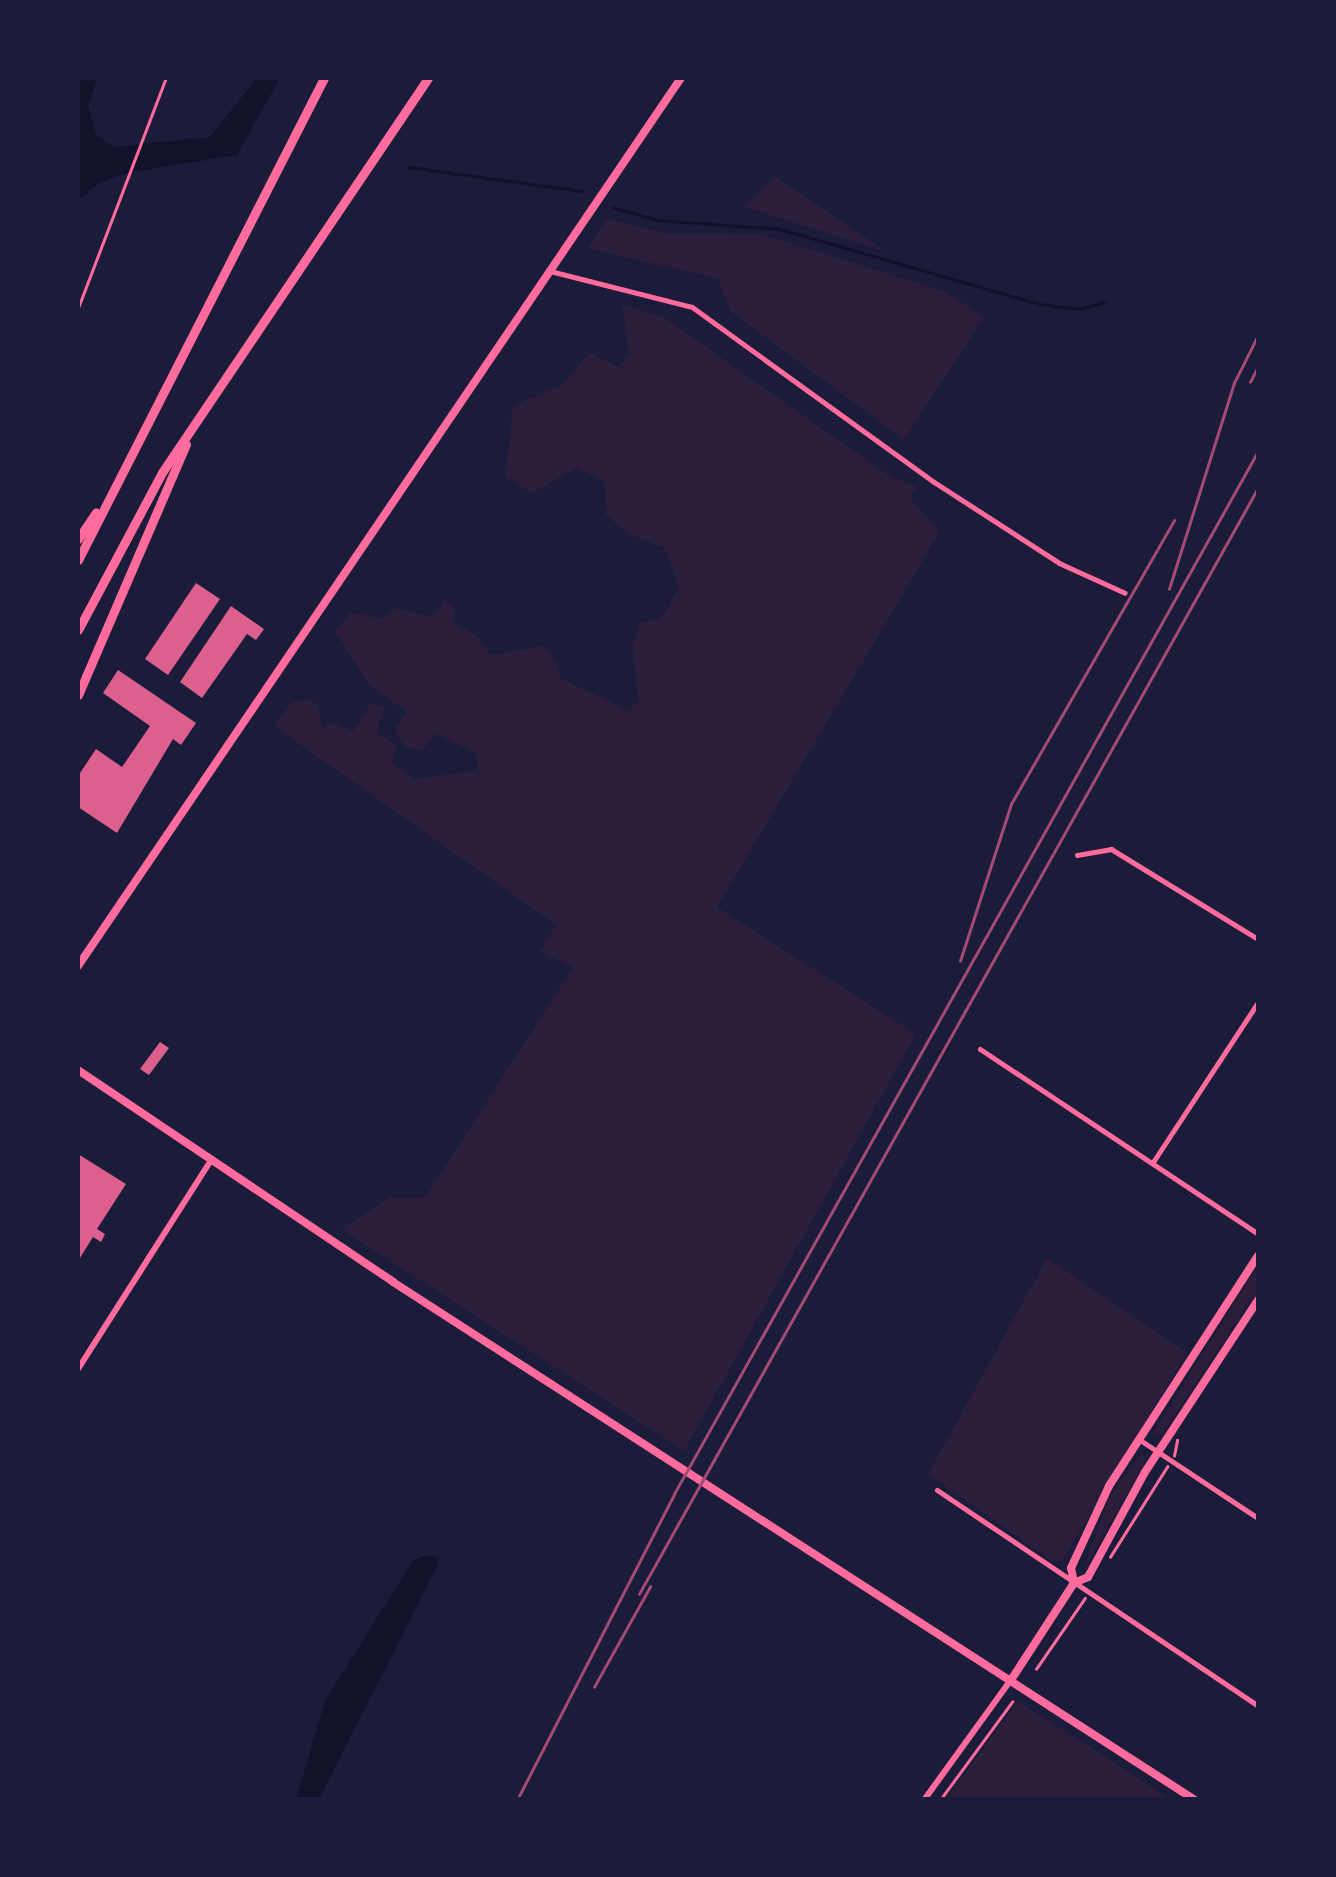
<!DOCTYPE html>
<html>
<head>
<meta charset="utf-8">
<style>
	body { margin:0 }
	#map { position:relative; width:1336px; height:1877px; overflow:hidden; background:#1b1b3a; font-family:"Fira Sans Condensed",sans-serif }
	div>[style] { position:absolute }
	.green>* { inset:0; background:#2a1e3b }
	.water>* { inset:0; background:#12122b }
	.stream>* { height:2.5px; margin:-1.25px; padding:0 1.25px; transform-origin:1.25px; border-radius:1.25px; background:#12122b }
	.building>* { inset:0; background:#dd5f8e }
	.path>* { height:2.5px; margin:-1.25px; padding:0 1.25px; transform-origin:1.25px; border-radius:1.25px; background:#ff6b9d }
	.minor>* { height:5px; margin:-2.5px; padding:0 2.5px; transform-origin:2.5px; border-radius:2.5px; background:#ff6b9d }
	.tertiary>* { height:6px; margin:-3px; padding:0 3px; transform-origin:3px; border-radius:3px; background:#ff6b9d }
	.secondary>* { height:8px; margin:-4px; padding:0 4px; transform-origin:4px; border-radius:4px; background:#ff6b9d }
	.motorway>* { height:9px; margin:-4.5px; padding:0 4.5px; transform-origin:4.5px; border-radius:4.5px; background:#ff6b9d }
	.rail>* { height:2.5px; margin:-1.25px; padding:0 1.25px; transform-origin:1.25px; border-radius:1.25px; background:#a44b75 }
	span { translate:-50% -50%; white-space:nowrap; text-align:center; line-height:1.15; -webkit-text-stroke:9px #1b1b3a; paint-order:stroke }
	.frame { position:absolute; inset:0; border:80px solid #1b1b3a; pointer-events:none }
</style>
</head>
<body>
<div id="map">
	<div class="green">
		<div style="clip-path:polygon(774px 176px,887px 252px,745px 207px)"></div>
		<div style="clip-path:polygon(607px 218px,662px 233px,761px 234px,944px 291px,984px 317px,904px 440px,730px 311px,718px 279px,588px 248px)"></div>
		<div style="clip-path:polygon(622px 304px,665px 318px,891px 477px,917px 487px,910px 498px,940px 532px,717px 907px,916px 1034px,684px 1451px,341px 1229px,391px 1197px,425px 1198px,573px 967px,540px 952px,556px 925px,274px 726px,292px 702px,310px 699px,319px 707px,322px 728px,333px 722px,353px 731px,371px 703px,385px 708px,376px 733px,397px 746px,391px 762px,416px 779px,478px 770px,475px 752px,435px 734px,422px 751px,404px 747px,395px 729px,407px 712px,370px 686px,335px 631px,351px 612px,382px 619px,393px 608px,431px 617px,445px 599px,455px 609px,453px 622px,478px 637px,491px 655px,542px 646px,556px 660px,561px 679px,629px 710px,638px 700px,632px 645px,641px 622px,661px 619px,679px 587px,664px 548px,627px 533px,606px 515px,604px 481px,577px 468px,532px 493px,505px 477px,513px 406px,562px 385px,589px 353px,619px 367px,629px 354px)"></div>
		<div style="clip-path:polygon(1047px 1258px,1187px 1352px,1062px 1562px,1049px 1559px,928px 1474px)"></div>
		<div style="clip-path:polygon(1258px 1265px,1258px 1289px,1162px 1435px,1152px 1435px)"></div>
		<div style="clip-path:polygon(1142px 1452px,1146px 1460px,1082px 1573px,1108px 1500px)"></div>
		<div style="clip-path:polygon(1018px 1701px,1171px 1799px,946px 1799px)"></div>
	</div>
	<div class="water">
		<div style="clip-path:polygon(78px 78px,98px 78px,88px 104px,96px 134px,113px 147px,210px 137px,257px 78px,280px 78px,237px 155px,127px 173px,101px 182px,78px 200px)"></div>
		<div style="clip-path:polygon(422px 1556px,436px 1556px,438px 1564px,319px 1799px,296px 1799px,325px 1701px,412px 1562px)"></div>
	</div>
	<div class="stream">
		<div style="left:409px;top:167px;width:176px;rotate:7.9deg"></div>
		<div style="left:612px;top:207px;width:48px;rotate:15.8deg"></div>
		<div style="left:658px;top:220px;width:122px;rotate:4.2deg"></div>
		<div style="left:780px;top:229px;width:270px;rotate:16.1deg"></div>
		<div style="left:1039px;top:304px;width:41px;rotate:7deg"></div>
		<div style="left:1080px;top:309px;width:26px;rotate:-16deg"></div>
	</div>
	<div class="building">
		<div style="clip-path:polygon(196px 583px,220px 599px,168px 675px,145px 659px)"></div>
		<div style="clip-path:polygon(231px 606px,264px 629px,256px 640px,247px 634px,202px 698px,180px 682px)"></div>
		<div style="clip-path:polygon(118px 670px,196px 723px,181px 745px,173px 739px,117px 833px,78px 807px,78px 776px,96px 749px,122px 767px,150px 726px,103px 693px)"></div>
		<div style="clip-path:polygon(160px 1042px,169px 1048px,149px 1075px,140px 1069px)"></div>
		<div style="clip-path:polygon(78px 1154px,126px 1184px,97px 1229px,105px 1234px,101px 1242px,93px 1237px,78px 1261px)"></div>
	</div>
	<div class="path">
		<div style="left:78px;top:308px;width:246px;rotate:-69.1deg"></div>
		<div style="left:1174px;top:1456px;width:16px;rotate:-79deg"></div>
		<div style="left:1110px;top:1557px;width:107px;rotate:-57.7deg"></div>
		<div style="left:1036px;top:1669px;width:86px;rotate:-55.4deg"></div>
		<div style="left:940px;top:1800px;width:122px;rotate:-53.7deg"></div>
	</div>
	<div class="minor">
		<div style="left:550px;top:271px;width:146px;rotate:14.2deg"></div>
		<div style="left:692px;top:307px;width:299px;rotate:35.9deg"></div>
		<div style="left:934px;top:482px;width:149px;rotate:32.9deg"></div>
		<div style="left:1059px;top:563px;width:72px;rotate:24.4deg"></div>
		<div style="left:1077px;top:855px;width:35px;rotate:-10deg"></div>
		<div style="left:1111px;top:849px;width:172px;rotate:31.5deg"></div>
		<div style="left:980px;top:1049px;width:334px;rotate:33.6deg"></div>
		<div style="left:1153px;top:1162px;width:191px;rotate:-56.7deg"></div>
		<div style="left:1140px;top:1440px;width:141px;rotate:33.5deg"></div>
		<div style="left:937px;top:1490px;width:387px;rotate:33.9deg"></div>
	</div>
	<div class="tertiary">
		<div style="left:78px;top:1369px;width:249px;rotate:-57.5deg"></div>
		<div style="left:924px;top:1800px;width:148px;rotate:-54.1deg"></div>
	</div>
	<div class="secondary">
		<div style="left:78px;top:966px;width:1073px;rotate:-55.82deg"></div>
		<div style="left:78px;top:1070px;width:380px;rotate:33.9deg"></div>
		<div style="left:393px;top:1282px;width:955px;rotate:32.86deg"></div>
		<div style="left:1074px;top:1583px;width:15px;rotate:-101deg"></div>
		<div style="left:1071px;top:1568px;width:90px;rotate:-65.1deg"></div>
		<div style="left:1109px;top:1486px;width:274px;rotate:-57.1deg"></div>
		<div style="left:1011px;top:1680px;width:116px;rotate:-57deg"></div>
		<div style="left:1074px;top:1583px;width:15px;rotate:-23deg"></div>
		<div style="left:1088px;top:1577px;width:119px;rotate:-61.5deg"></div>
		<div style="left:1145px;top:1472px;width:206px;rotate:-56.7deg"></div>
	</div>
	<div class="motorway">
		<div style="left:78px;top:539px;width:32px;rotate:-56deg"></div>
		<div style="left:78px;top:560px;width:541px;rotate:-62.96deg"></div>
		<div style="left:78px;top:630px;width:180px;rotate:-61.9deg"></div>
		<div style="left:163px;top:471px;width:474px;rotate:-56deg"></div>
		<div style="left:78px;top:695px;width:273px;rotate:-66.7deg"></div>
	</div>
	<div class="rail">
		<div style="left:1250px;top:382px;width:18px;rotate:-63deg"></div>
		<div style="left:1169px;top:589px;width:216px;rotate:-72.5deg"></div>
		<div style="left:1234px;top:383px;width:54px;rotate:-63.4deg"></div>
		<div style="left:960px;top:961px;width:165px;rotate:-72deg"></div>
		<div style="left:1011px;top:804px;width:327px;rotate:-60.1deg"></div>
		<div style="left:639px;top:1594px;width:1267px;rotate:-60.77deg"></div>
		<div style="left:594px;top:1687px;width:115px;rotate:-60.8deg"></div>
		<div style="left:517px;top:1800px;width:344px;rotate:-62.8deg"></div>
		<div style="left:674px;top:1494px;width:1195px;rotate:-60.75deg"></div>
	</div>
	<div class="frame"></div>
</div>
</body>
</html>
